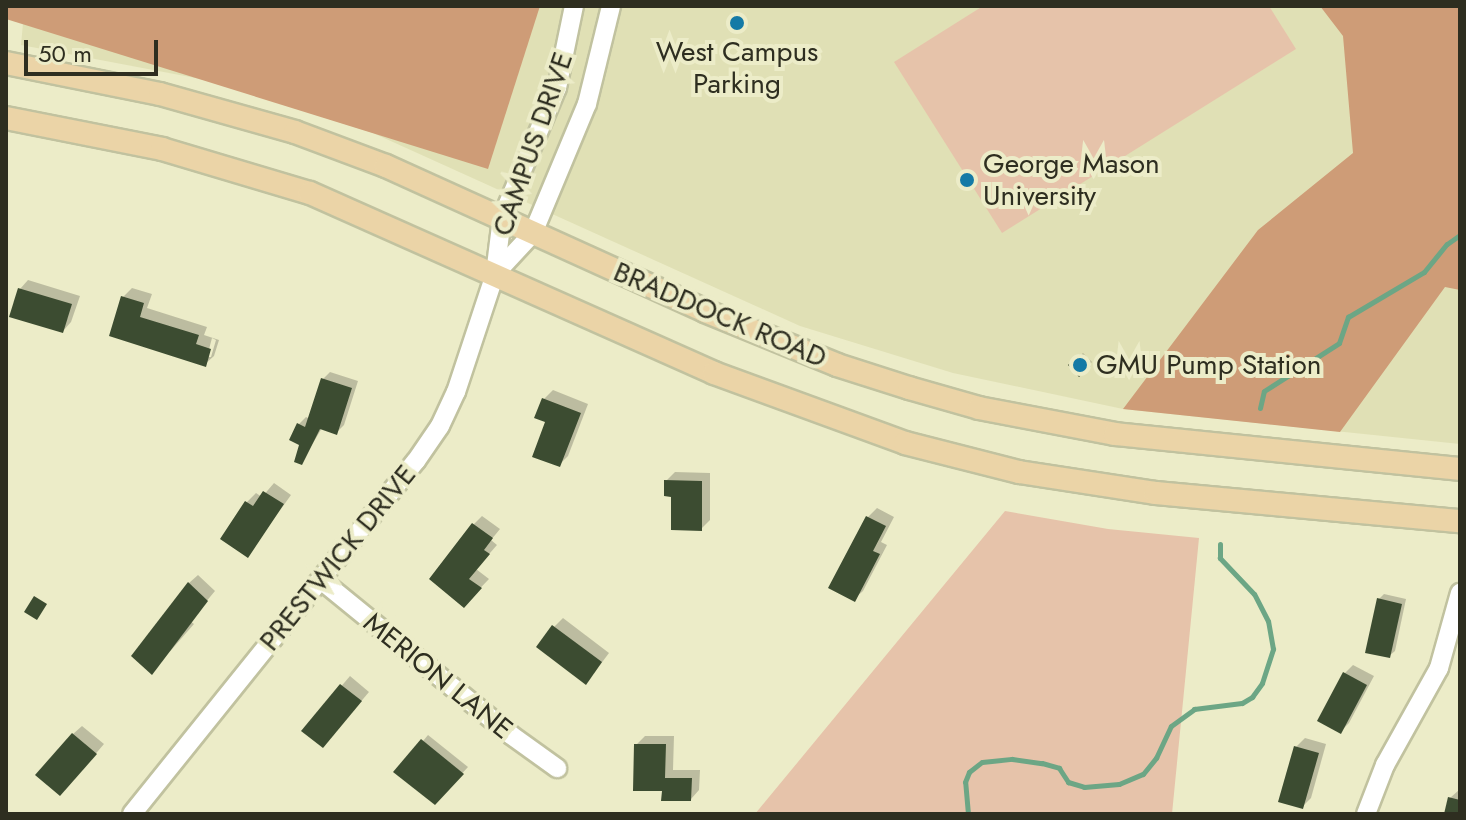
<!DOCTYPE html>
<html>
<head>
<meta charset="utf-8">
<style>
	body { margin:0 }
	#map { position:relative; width:1466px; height:820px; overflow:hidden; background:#ececc8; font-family:Jost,sans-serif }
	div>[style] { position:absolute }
	.built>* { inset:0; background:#e0e0b5 }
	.green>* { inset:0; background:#e6c3aa }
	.forest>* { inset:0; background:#ce9c77 }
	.shadow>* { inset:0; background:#0003 }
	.stream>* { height:5px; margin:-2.5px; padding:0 2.5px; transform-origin:2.5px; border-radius:2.5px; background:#6ca685 }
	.building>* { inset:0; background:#3c4c31 }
	.roads { filter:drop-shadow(2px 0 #c1c29f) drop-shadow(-2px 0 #c1c29f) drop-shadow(0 2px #c1c29f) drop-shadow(0 -2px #c1c29f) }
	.minor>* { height:18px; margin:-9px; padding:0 9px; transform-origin:9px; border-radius:9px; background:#fff }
	.major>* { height:22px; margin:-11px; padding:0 11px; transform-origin:11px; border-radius:11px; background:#ebd4a7 }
	.dots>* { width:22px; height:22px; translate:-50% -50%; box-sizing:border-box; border:4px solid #ececc8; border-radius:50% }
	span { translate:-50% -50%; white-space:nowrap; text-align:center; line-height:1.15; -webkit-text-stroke:8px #ececc8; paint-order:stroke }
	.poi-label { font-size:28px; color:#2e2e20 }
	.left { translate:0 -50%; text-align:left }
	.street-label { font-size:28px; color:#2e2e20 }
	.frame { position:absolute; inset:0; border:8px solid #2e2e20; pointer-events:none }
	.scale { position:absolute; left:24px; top:40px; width:134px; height:36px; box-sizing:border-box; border:4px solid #2e2e20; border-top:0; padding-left:10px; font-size:24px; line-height:28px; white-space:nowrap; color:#2e2e20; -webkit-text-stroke:6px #ececc8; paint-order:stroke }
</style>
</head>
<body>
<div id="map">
	<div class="built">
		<div style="clip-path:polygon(31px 6px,1460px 6px,1460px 444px,1123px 409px,953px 373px,800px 326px,373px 133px,206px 80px,21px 45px,23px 23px)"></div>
	</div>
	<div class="green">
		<div style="clip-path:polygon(983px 6px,1269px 6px,1296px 49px,1002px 233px,894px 62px)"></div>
		<div style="clip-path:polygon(1005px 511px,1108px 529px,1199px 538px,1172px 814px,755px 814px)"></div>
	</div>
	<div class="forest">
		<div style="clip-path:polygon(6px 6px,540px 6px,488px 169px,6px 19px)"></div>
		<div style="clip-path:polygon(1320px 6px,1460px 6px,1460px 290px,1445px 287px,1340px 432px,1123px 409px,1258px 230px,1353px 153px,1343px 36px)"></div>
	</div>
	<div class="shadow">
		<div style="clip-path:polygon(28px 280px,80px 296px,71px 322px,63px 331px,20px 289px)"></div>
		<div style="clip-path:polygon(evenodd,132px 288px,152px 294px,147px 308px,207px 327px,204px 335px,219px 340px,214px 356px,205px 364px,111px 335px,123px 297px,132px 288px,212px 338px,216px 340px,211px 357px,207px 357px,212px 338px)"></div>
		<div style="clip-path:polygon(1083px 353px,1092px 362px,1079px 374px,1071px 365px)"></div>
		<div style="clip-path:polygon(330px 372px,358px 381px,344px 425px,337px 432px,322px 428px,301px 463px,299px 424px,306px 417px,310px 419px,323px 379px)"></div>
		<div style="clip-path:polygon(553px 390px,588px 404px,568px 456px,559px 465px,544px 399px)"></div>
		<div style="clip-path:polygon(675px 472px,710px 473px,710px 520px,701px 529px,666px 481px)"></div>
		<div style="clip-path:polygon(274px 483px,291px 495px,248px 555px,223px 538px,247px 502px,256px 493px,262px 497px)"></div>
		<div style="clip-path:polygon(877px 508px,894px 517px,881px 542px,887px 545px,863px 591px,854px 599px,831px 587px,868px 517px)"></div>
		<div style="clip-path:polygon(482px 516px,500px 529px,491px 540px,497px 545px,476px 569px,489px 579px,463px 606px,473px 525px)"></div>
		<div style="clip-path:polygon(198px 575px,215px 591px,190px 621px,194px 624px,152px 672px,189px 583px)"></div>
		<div style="clip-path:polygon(1384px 594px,1406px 599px,1395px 651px,1389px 656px,1379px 599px)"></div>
		<div style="clip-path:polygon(563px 618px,609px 653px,594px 673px,554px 627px)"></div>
		<div style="clip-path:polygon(1353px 665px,1374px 676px,1349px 723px,1340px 732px,1344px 674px)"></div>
		<div style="clip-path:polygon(350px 676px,369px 692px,331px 737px,304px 730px)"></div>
		<div style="clip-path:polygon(82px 726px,104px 744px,69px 785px,73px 734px)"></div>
		<div style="clip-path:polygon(428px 735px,468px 767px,435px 803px,423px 741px)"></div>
		<div style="clip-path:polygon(645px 736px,674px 736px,673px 770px,700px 770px,699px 790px,691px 799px,664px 789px,636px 745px)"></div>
		<div style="clip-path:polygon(1305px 738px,1326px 744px,1311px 798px,1302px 807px,1296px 747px)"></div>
		<div style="clip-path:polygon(1459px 790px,1460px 814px,1446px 814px,1450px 798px)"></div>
	</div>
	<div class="stream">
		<div style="left:1260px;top:408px;width:17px;rotate:-77deg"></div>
		<div style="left:1264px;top:391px;width:89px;rotate:-32.6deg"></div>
		<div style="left:1339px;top:343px;width:28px;rotate:-71deg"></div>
		<div style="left:1348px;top:317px;width:88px;rotate:-30.6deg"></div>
		<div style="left:1424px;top:272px;width:36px;rotate:-51deg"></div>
		<div style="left:1447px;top:244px;width:16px;rotate:-35deg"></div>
		<div style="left:968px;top:814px;width:32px;rotate:-95deg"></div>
		<div style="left:965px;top:782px;width:11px;rotate:-68deg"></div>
		<div style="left:969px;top:772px;width:16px;rotate:-38deg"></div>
		<div style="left:982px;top:762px;width:30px;rotate:-6deg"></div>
		<div style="left:1012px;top:759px;width:30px;rotate:8deg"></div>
		<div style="left:1042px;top:763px;width:18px;rotate:16deg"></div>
		<div style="left:1059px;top:768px;width:17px;rotate:57deg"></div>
		<div style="left:1068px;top:782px;width:17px;rotate:17deg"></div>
		<div style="left:1084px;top:787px;width:35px;rotate:-5deg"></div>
		<div style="left:1119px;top:784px;width:26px;rotate:-23deg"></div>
		<div style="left:1143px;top:774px;width:21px;rotate:-51deg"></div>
		<div style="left:1156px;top:758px;width:35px;rotate:-65deg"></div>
		<div style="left:1171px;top:726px;width:29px;rotate:-36deg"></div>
		<div style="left:1194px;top:709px;width:48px;rotate:-7.1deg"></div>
		<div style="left:1242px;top:703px;width:12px;rotate:-31deg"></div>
		<div style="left:1252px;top:697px;width:17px;rotate:-54deg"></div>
		<div style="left:1262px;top:683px;width:36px;rotate:-72deg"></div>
		<div style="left:1273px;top:649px;width:28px;rotate:-100deg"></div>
		<div style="left:1268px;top:621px;width:30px;rotate:-117deg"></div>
		<div style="left:1254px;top:594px;width:50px;rotate:-133.4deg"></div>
		<div style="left:1220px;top:558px;width:14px;rotate:-90deg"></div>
	</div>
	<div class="building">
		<div style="clip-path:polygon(18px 288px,72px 304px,63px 333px,9px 317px)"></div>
		<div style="clip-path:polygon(121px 296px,144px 303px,140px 317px,199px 335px,196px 344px,211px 349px,206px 367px,109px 336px)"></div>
		<div style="clip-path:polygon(1080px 354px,1091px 366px,1079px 377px,1068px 365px)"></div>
		<div style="clip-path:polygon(321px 378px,352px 388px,337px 435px,320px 429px,302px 465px,294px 462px,299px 445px,289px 440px,297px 423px,305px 427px)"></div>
		<div style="clip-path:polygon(542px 398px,581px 413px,560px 467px,532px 457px,545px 422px,534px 418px)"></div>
		<div style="clip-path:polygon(664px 480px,702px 481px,702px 531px,671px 530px,671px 497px,664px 496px)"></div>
		<div style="clip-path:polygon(263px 491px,284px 504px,248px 558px,220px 539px,245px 501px,253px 506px)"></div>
		<div style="clip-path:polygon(866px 516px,886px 526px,873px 551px,880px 554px,855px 602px,828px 588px)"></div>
		<div style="clip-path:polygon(472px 523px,493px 538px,484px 550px,490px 554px,469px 579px,482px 588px,464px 608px,429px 579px)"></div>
		<div style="clip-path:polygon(188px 582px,208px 601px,152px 675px,131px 656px)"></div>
		<div style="clip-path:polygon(34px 596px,47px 604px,37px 620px,24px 612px)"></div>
		<div style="clip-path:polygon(1377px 598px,1402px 604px,1390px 658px,1365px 653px)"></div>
		<div style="clip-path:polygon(552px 625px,602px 662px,586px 685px,536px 647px)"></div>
		<div style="clip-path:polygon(1343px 672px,1367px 685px,1341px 734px,1317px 721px)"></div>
		<div style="clip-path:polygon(340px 684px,362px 701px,323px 748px,301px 731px)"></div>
		<div style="clip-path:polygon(72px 733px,97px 754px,60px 796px,35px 775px)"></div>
		<div style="clip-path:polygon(421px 739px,464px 774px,435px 805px,393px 772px)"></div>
		<div style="clip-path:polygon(634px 744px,666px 744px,665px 778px,692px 778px,691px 801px,661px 801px,662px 791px,633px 791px)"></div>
		<div style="clip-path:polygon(1294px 746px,1319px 753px,1303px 809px,1278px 802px)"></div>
		<div style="clip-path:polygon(1448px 797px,1460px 800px,1460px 814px,1444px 814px)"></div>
	</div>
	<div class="roads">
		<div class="minor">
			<div style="left:495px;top:274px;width:56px;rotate:-47.2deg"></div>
			<div style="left:533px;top:233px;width:140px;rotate:-67.3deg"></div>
			<div style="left:587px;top:104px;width:101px;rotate:-76.2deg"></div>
			<div style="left:321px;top:580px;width:245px;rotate:39.2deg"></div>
			<div style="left:511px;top:735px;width:57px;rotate:35.7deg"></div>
			<div style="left:132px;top:814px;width:453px;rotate:-51.2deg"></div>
			<div style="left:416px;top:461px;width:42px;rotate:-55.6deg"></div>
			<div style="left:440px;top:426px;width:38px;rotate:-65deg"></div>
			<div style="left:456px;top:392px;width:124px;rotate:-71.7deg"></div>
			<div style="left:495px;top:274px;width:56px;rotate:-82.9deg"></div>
			<div style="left:502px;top:218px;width:141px;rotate:-67.1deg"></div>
			<div style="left:557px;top:88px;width:84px;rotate:-78.3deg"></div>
			<div style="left:1366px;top:814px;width:53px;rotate:-68.8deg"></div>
			<div style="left:1385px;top:765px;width:111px;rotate:-60.9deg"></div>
			<div style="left:1439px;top:668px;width:78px;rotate:-74.4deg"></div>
		</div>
		<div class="major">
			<div style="left:6px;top:63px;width:157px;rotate:11.4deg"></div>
			<div style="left:160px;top:94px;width:140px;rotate:15.7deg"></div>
			<div style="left:295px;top:132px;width:97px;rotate:20.5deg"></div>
			<div style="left:386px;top:166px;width:350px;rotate:24.4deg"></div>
			<div style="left:705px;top:311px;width:143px;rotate:22.2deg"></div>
			<div style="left:837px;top:365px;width:76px;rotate:17.7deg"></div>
			<div style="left:909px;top:388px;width:73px;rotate:15.9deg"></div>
			<div style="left:979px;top:408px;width:138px;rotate:10.8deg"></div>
			<div style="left:1115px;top:434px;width:347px;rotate:5.8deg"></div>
			<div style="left:6px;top:118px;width:159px;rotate:11.2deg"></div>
			<div style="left:162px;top:149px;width:154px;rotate:16.6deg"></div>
			<div style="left:310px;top:193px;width:442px;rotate:24deg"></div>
			<div style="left:714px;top:373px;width:203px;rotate:20.1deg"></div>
			<div style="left:905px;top:443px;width:118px;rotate:14.3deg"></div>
			<div style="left:1019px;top:472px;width:139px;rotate:8.7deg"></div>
			<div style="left:1156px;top:493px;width:305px;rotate:5.3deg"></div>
		</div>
	</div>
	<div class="dots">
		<div style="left:737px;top:23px;background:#157aa6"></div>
		<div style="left:967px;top:180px;background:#157aa6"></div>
		<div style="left:1080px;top:365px;background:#157aa6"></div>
	</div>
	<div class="poi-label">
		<span style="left:737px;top:68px">West Campus<br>Parking</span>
		<span class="left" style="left:983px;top:180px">George Mason<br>University</span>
		<span class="left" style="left:1096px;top:365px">GMU Pump Station</span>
	</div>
	<div class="street-label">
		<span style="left:533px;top:144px;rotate:-71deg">CAMPUS DRIVE</span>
		<span style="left:720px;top:315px;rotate:23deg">BRADDOCK ROAD</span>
		<span style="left:338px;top:558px;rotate:-51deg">PRESTWICK DRIVE</span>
		<span style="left:438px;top:676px;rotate:39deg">MERION LANE</span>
	</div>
	<div class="frame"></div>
	<div class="scale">50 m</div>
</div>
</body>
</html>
